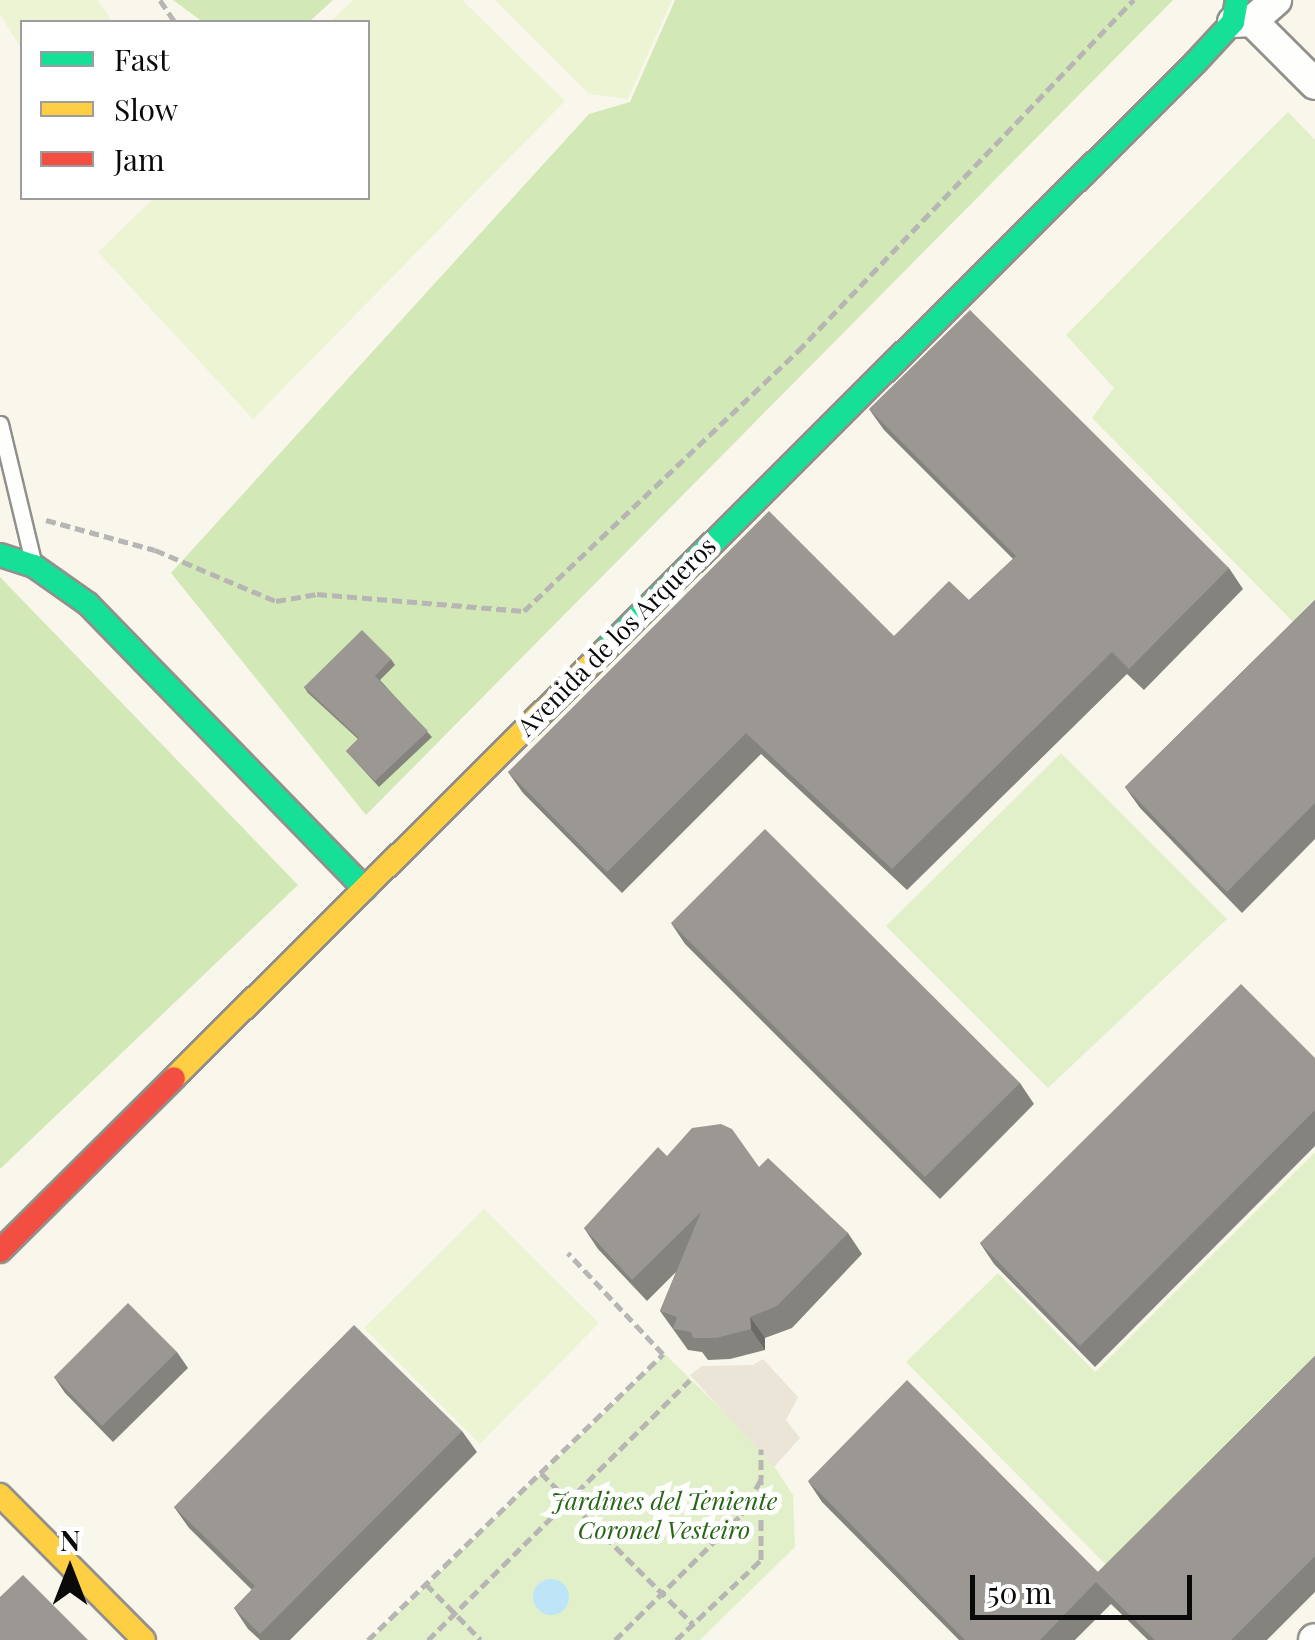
<!DOCTYPE html>
<html>
<head>
<meta charset="utf-8">
<style>
	body { margin:0 }
	#map { position:relative; width:1315px; height:1640px; overflow:hidden; background:#f9f6ec; font-family:"Playfair Display",serif }
	div>[style] { position:absolute }
	.green>* { inset:0; background:#e2f0c9 }
	.forest>* { inset:0; background:#d2e9b7 }
	.pitch>* { inset:0; background:#edf4d4 }
	.plaza>* { inset:0; background:#eae5d7 }
	.water>* { inset:0; background:#bee5f7 }
	.round { border-radius:50% }
	.path>* { height:5px; margin-top:-2.5px; transform-origin:0; background:repeating-linear-gradient(90deg,#b7b6b5 0 10px,transparent 0 15px) }
	.roads { filter:drop-shadow(2px 0 #92908c) drop-shadow(-2px 0 #92908c) drop-shadow(0 2px #92908c) drop-shadow(0 -2px #92908c) }
	.lane>* { height:15px; margin:-7.5px; padding:0 7.5px; transform-origin:7.5px; border-radius:7.5px; background:#fefefc }
	.street>* { height:30px; margin:-15px; padding:0 15px; transform-origin:15px; border-radius:15px; background:#fefefc }
	.fast>* { height:22px; margin:-11px; padding:0 11px; transform-origin:11px; border-radius:11px; background:#16e098 }
	.slow>* { height:22px; margin:-11px; padding:0 11px; transform-origin:11px; border-radius:11px; background:#ffcf43 }
	.jam>* { height:22px; margin:-11px; padding:0 11px; transform-origin:11px; border-radius:11px; background:#f24e42 }
	.wall>* { inset:0; background:#85837e }
	.shaded-wall>* { inset:0; background:#6c6a67 }
	.building>* { inset:0; background:#9b9893 }
	span { translate:-50% -50%; white-space:nowrap; text-align:center; line-height:1.15; -webkit-text-stroke:10px #fff; paint-order:stroke }
	.street-label { font-size:25px; color:#0a0a0a }
	.park-label { font-size:25px; color:#296516; font-style:italic }
	.legend { position:absolute; left:20px; top:20px; width:350px; height:180px; box-sizing:border-box; background:#fff; border:2px solid #9d9d9d; margin:0; padding:12px 18px; list-style:none; font-size:30px; color:#0a0a0a }
	.legend li { display:flex; align-items:center; gap:20px; height:50px }
	.legend b { width:50px; border:2px solid #9d9d9d }
	.north { position:absolute; left:20px; top:1520px; width:100px; height:100px; -webkit-text-stroke:8px #fff; paint-order:stroke; rotate:0deg; font-size:28px; font-weight:700; line-height:40px; text-align:center; color:#0a0a0a }
	.north::after { content:''; display:block; margin:auto; width:35px; height:45px; background:#0a0a0a; clip-path:polygon(50% 0,100% 100%,50% 72%,0 100%) }
	.scale { position:absolute; left:970px; top:1575px; width:222px; height:45px; box-sizing:border-box; border:5px solid #0a0a0a; border-top:0; padding-left:12px; font-size:30px; line-height:35px; white-space:nowrap; color:#0a0a0a; -webkit-text-stroke:8px #fff; paint-order:stroke }
</style>
</head>
<body>
<div id="map">
	<div class="green">
		<div style="clip-path:polygon(1288px 112px,1315px 140px,1315px 622px,1304px 633px,1092px 418px,1114px 388px,1066px 335px)"></div>
		<div style="clip-path:polygon(1061px 753px,1227px 919px,1048px 1088px,886px 926px)"></div>
		<div style="clip-path:polygon(1315px 1152px,1315px 1382px,1116px 1575px,906px 1362px,998px 1273px,1095px 1372px)"></div>
		<div style="clip-path:polygon(665px 1354px,764px 1451px,793px 1495px,795px 1547px,700px 1640px,370px 1640px)"></div>
	</div>
	<div class="forest">
		<div style="clip-path:polygon(173px 0,333px 0,309px 22px,203px 22px)"></div>
		<div style="clip-path:polygon(675px 0,1173px 0,366px 815px,171px 573px,589px 114px,630px 102px)"></div>
		<div style="clip-path:polygon(0 577px,298px 885px,0 1169px)"></div>
	</div>
	<div class="pitch">
		<div style="clip-path:polygon(0 0,98px 0,112px 22px,22px 22px,22px 50px,0 14px)"></div>
		<div style="clip-path:polygon(353px 0,462px 0,565px 101px,253px 419px,98px 252px,154px 198px,368px 198px,368px 22px,330px 22px)"></div>
		<div style="clip-path:polygon(495px 0,672px 0,628px 99px,589px 94px)"></div>
		<div style="clip-path:polygon(484px 1209px,599px 1323px,480px 1444px,364px 1328px)"></div>
	</div>
	<div class="plaza">
		<div style="clip-path:polygon(763px 1359px,798px 1397px,786px 1420px,800px 1438px,774px 1467px,690px 1375px,702px 1366px,753px 1365px)"></div>
	</div>
	<div class="water">
		<div class="round" style="left:533px;top:1579px;width:36px;height:36px"></div>
	</div>
	<div class="path">
		<div style="left:160px;top:0;width:27px;rotate:56deg"></div>
		<div style="left:46px;top:520px;width:113px;rotate:15.4deg"></div>
		<div style="left:155px;top:550px;width:131px;rotate:22.9deg"></div>
		<div style="left:276px;top:601px;width:42px;rotate:-9.7deg"></div>
		<div style="left:317px;top:594px;width:208px;rotate:4.7deg"></div>
		<div style="left:524px;top:611px;width:378px;rotate:-43.5deg"></div>
		<div style="left:798px;top:351px;width:486px;rotate:-46.3deg"></div>
		<div style="left:541px;top:1473px;width:214px;rotate:44.8deg"></div>
		<div style="left:426px;top:1584px;width:78px;rotate:45.5deg"></div>
		<div style="left:368px;top:1640px;width:411px;rotate:-44.1deg"></div>
		<div style="left:663px;top:1354px;width:139px;rotate:-133.2deg"></div>
		<div style="left:428px;top:1640px;width:369px;rotate:-44.8deg"></div>
		<div style="left:615px;top:1640px;width:177px;rotate:-44.8deg"></div>
		<div style="left:741px;top:1515px;width:45px;rotate:-60.6deg"></div>
		<div style="left:676px;top:1640px;width:117px;rotate:-43.3deg"></div>
		<div style="left:761px;top:1560px;width:111px;rotate:-90deg"></div>
	</div>
	<div class="roads">
		<div class="lane">
			<div style="left:0;top:424px;width:137px;rotate:76.5deg"></div>
		</div>
		<div class="street">
			<div style="left:1252px;top:21px;width:89px;rotate:45deg"></div>
			<div style="left:1233px;top:22px;width:19px;rotate:-3deg"></div>
			<div style="left:1252px;top:21px;width:32px;rotate:-41deg"></div>
			<div style="left:1314px;top:1640px;width:1px;rotate:-45deg"></div>
		</div>
		<div class="fast">
			<div style="left:0;top:555px;width:36px;rotate:18deg"></div>
			<div style="left:34px;top:566px;width:66px;rotate:35.1deg"></div>
			<div style="left:88px;top:604px;width:397px;rotate:45.8deg"></div>
			<div style="left:603px;top:652px;width:835px;rotate:-44.85deg"></div>
			<div style="left:1195px;top:63px;width:56px;rotate:-47.2deg"></div>
			<div style="left:1233px;top:22px;width:22px;rotate:-80deg"></div>
		</div>
		<div class="slow">
			<div style="left:174px;top:1078px;width:605px;rotate:-44.8deg"></div>
			<div style="left:0;top:1495px;width:204px;rotate:45.2deg"></div>
		</div>
		<div class="jam">
			<div style="left:0;top:1251px;width:245px;rotate:-44.8deg"></div>
		</div>
	</div>
	<div class="wall">
		<div style="clip-path:polygon(869px 409px,1229px 568px,1243px 589px,1144px 690px,1127px 674px,907px 890px,761px 754px,622px 893px,523px 793px,508px 772px,894px 636px,969px 600px,1013px 559px,884px 430px)"></div>
		<div style="clip-path:polygon(1315px 600px,1315px 839px,1242px 913px,1140px 808px,1125px 787px)"></div>
		<div style="clip-path:polygon(391px 659px,395px 665px,380px 680px,432px 737px,379px 787px,346px 751px,358px 739px,308px 693px,304px 687px)"></div>
		<div style="clip-path:polygon(671px 923px,1020px 1083px,1034px 1104px,940px 1199px,685px 944px)"></div>
		<div style="clip-path:polygon(1315px 1058px,1315px 1146px,1095px 1367px,994px 1264px,980px 1243px)"></div>
		<div style="clip-path:polygon(759px 1167px,848px 1233px,862px 1254px,792px 1328px,765px 1338px,765px 1350px,730px 1359px,708px 1360px,702px 1352px,688px 1350px,660px 1311px,676px 1272px,647px 1301px,598px 1249px,584px 1228px)"></div>
		<div style="clip-path:polygon(177px 1352px,188px 1368px,113px 1442px,65px 1393px,54px 1377px)"></div>
		<div style="clip-path:polygon(1315px 1356px,1315px 1592px,1267px 1640px,1148px 1640px,1111px 1604px,1075px 1640px,959px 1640px,822px 1502px,808px 1481px,1098px 1572px)"></div>
		<div style="clip-path:polygon(462px 1431px,477px 1452px,290px 1640px,260px 1640px,248px 1629px,234px 1608px,252px 1590px,189px 1528px,174px 1507px)"></div>
	</div>
	<div class="shaded-wall">
		<div style="clip-path:polygon(750px 1317px,765px 1338px,765px 1350px,751px 1329px)"></div>
	</div>
	<div class="building">
		<div style="clip-path:polygon(970px 310px,1229px 568px,1129px 669px,1112px 652px,892px 869px,746px 733px,607px 872px,508px 772px,769px 511px,894px 636px,949px 581px,969px 600px,1016px 556px,869px 409px)"></div>
		<div style="clip-path:polygon(1315px 600px,1315px 803px,1227px 892px,1125px 787px)"></div>
		<div style="clip-path:polygon(362px 630px,391px 659px,375px 676px,428px 731px,375px 781px,346px 751px,359px 738px,304px 687px)"></div>
		<div style="clip-path:polygon(765px 829px,1020px 1083px,925px 1177px,671px 923px)"></div>
		<div style="clip-path:polygon(1241px 984px,1315px 1058px,1315px 1110px,1080px 1346px,980px 1243px)"></div>
		<div style="clip-path:polygon(721px 1124px,732px 1129px,759px 1167px,768px 1158px,848px 1233px,777px 1306px,750px 1317px,751px 1329px,716px 1338px,693px 1338px,691px 1332px,673px 1329px,677px 1317px,660px 1311px,701px 1212px,632px 1280px,584px 1228px,658px 1147px,667px 1156px,692px 1128px)"></div>
		<div style="clip-path:polygon(128px 1303px,177px 1352px,102px 1426px,54px 1377px)"></div>
		<div style="clip-path:polygon(354px 1325px,462px 1431px,260px 1634px,234px 1608px,255px 1586px,174px 1507px)"></div>
		<div style="clip-path:polygon(1315px 1356px,1315px 1556px,1231px 1640px,1155px 1640px,1096px 1582px,1040px 1640px,965px 1640px,808px 1481px,907px 1380px,1098px 1572px)"></div>
		<div style="clip-path:polygon(23px 1575px,88px 1640px,0 1640px,0 1597px)"></div>
	</div>
	<div class="street-label">
		<span style="left:616px;top:636px;rotate:-45deg">Avenida de los Arqueros</span>
	</div>
	<div class="park-label">
		<span style="left:664px;top:1515px">Jardines del Teniente<br>Coronel Vesteiro</span>
	</div>
	<ul class="legend">
	<li><b style="height:12px;background:#16e098"></b>Fast</li>
	<li><b style="height:12px;background:#ffcf43"></b>Slow</li>
	<li><b style="height:12px;background:#f24e42"></b>Jam</li>
	</ul>
	<div class="north">N</div>
	<div class="scale">50 m</div>
</div>
</body>
</html>
